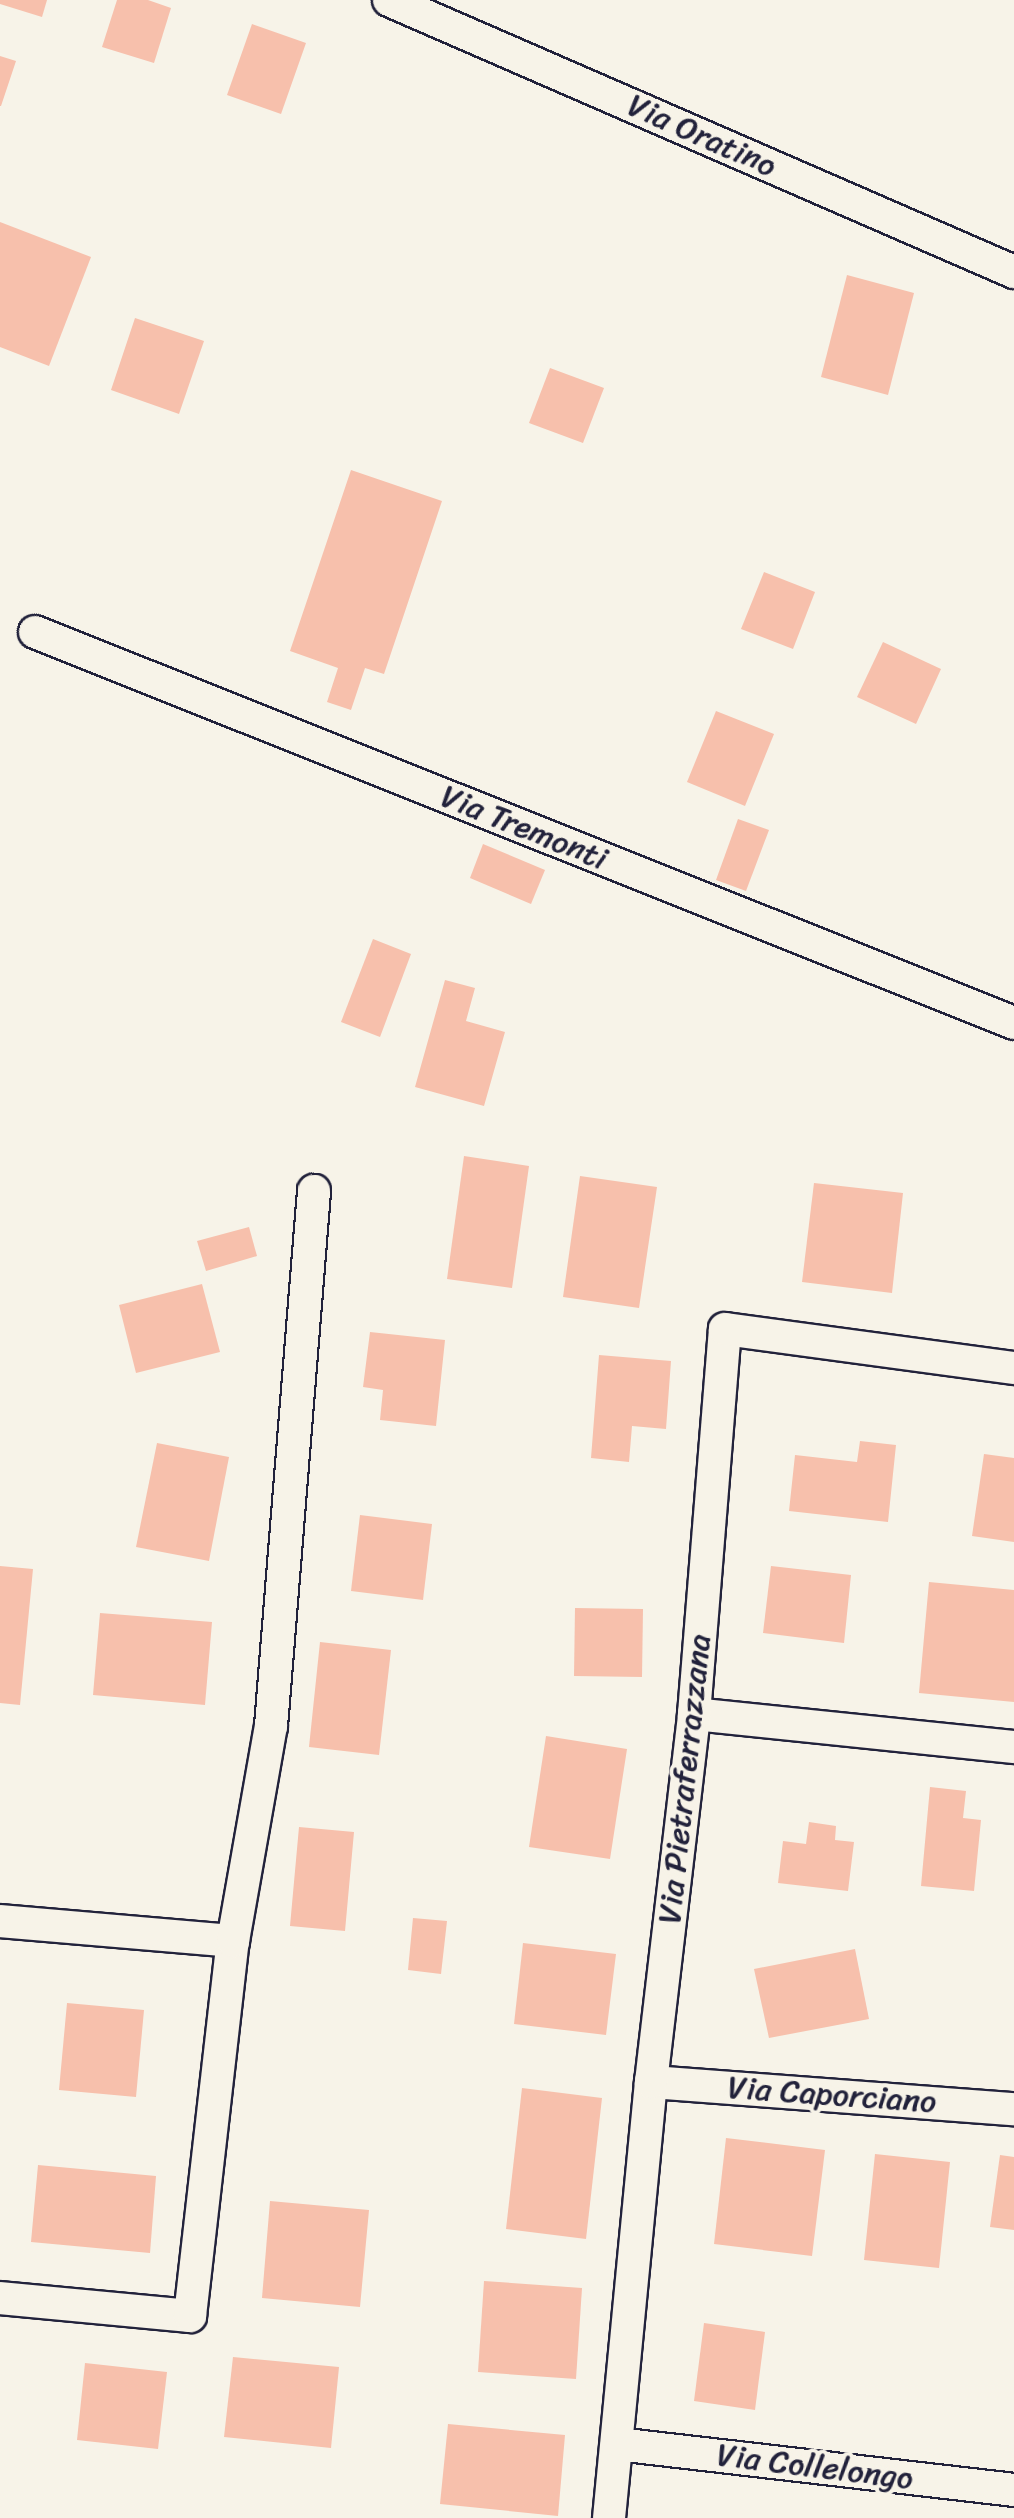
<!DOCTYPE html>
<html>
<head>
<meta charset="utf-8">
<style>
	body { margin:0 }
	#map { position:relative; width:1014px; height:2518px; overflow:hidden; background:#f7f3e8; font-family:Sriracha,sans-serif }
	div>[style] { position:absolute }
	.building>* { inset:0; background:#f7c0ac }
	.roads { filter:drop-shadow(2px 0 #22223b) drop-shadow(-2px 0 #22223b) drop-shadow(0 2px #22223b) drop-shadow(0 -2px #22223b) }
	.minor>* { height:32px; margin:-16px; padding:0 16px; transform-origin:16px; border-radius:16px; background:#f7f3e8 }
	span { translate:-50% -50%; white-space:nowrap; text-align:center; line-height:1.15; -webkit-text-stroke:8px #f7f3e8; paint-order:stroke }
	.street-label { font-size:32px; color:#22223b }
</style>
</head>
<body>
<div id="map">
	<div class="building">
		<div style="clip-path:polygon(0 0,47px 0,42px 17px,0 4px)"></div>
		<div style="clip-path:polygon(117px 0,148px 0,171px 8px,154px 63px,102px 47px)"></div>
		<div style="clip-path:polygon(252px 24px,306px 43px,281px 114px,227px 95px)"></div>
		<div style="clip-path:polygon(0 56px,16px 61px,1px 106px,0 106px)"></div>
		<div style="clip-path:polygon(0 222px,91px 257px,49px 366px,0 347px)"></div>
		<div style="clip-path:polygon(847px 275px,914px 293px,888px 395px,821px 377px)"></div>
		<div style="clip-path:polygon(135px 318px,204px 341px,179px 414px,111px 390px)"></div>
		<div style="clip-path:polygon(550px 368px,604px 388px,583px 443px,529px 423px)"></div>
		<div style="clip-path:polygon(351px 470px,442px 501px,384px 674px,365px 668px,351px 710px,327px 702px,338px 668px,290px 651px)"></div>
		<div style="clip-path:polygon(764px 572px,815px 592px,793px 649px,741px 629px)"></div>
		<div style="clip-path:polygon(883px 642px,941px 669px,916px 724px,857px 697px)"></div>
		<div style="clip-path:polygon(716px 711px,774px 734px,745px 806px,687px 782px)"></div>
		<div style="clip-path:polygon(738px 819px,769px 830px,746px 891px,716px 880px)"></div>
		<div style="clip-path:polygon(483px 844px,545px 870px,531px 904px,470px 878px)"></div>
		<div style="clip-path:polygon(373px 939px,411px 954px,380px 1037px,341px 1022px)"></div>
		<div style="clip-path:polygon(445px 980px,475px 988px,466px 1021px,505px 1032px,484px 1106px,415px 1087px)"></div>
		<div style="clip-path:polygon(464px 1156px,529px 1166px,512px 1288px,447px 1279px)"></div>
		<div style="clip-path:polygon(580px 1176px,657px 1187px,639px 1308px,563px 1297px)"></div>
		<div style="clip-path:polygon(814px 1183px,903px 1193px,892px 1293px,802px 1282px)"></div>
		<div style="clip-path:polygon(249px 1227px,257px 1256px,206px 1271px,197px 1241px)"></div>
		<div style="clip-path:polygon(202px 1284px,220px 1352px,136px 1373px,119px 1305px)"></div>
		<div style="clip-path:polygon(370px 1332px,445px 1340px,436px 1426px,380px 1420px,383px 1390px,363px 1387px)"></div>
		<div style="clip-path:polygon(599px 1355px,671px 1361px,666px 1429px,632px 1426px,629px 1462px,591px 1458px)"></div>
		<div style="clip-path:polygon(860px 1441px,896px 1445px,888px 1522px,789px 1511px,795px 1455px,857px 1462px)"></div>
		<div style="clip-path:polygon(157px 1443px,229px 1457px,209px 1561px,136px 1547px)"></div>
		<div style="clip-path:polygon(984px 1454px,1014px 1458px,1014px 1542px,972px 1536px)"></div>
		<div style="clip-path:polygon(360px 1515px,432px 1524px,423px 1600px,351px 1591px)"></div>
		<div style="clip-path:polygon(0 1566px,33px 1569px,20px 1705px,0 1703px)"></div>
		<div style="clip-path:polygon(771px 1566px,851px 1575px,844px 1643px,763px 1633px)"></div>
		<div style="clip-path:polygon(929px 1582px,1014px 1590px,1014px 1702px,919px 1693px)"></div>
		<div style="clip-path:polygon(575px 1608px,643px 1609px,642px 1677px,574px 1676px)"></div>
		<div style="clip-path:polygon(100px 1613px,212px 1622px,205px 1705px,93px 1695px)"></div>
		<div style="clip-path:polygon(320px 1642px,391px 1650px,379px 1755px,309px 1747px)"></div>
		<div style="clip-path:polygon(546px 1736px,627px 1749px,610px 1859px,529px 1847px)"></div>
		<div style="clip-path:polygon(930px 1787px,966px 1791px,963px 1818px,981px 1820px,974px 1891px,921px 1886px)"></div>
		<div style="clip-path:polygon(809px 1822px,836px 1826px,835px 1840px,854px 1842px,848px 1891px,778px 1883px,783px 1841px,806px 1844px)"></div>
		<div style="clip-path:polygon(299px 1827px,354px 1832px,345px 1931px,290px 1926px)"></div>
		<div style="clip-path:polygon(413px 1918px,447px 1921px,441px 1974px,408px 1970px)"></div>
		<div style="clip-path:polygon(523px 1943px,616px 1954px,606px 2035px,514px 2024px)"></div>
		<div style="clip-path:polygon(855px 1949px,869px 2019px,769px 2038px,754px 1969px)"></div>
		<div style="clip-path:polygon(67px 2003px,144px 2010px,136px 2097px,59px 2090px)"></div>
		<div style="clip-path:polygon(522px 2088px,602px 2098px,586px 2239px,506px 2229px)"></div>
		<div style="clip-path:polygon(726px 2138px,825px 2150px,812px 2256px,714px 2244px)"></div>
		<div style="clip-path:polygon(875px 2154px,950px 2162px,939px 2268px,864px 2260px)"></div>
		<div style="clip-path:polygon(1000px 2155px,1014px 2157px,1014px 2230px,990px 2227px)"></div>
		<div style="clip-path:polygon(38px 2165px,156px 2176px,150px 2253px,31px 2242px)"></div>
		<div style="clip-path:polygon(270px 2201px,369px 2210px,360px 2307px,262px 2298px)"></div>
		<div style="clip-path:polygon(484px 2281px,582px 2288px,576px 2379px,478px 2372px)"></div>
		<div style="clip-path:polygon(704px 2323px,765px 2332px,755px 2410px,694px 2401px)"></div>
		<div style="clip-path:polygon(233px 2357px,339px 2367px,331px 2448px,224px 2437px)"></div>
		<div style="clip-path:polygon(85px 2363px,167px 2372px,158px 2449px,77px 2440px)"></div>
		<div style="clip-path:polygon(448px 2424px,565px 2435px,558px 2516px,440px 2504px)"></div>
	</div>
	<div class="roads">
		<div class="minor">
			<div style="left:389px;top:0;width:682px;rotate:23.52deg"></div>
			<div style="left:35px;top:632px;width:1054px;rotate:21.77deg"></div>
			<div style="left:694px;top:1714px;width:322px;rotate:5.9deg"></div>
			<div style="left:0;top:1921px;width:234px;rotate:4.9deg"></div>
			<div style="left:651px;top:2082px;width:364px;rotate:4.3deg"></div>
			<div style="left:0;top:2298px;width:191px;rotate:5.4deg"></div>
			<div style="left:190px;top:2316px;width:377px;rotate:-83.5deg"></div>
			<div style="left:233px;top:1941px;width:218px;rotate:-80deg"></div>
			<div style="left:271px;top:1726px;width:537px;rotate:-85.4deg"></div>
			<div style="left:617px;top:2444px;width:400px;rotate:6.6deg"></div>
			<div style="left:609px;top:2518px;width:438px;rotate:-84.5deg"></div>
			<div style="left:651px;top:2082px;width:371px;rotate:-83.3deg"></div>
			<div style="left:694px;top:1714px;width:386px;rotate:-85.4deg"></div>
			<div style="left:725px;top:1329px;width:292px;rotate:7.7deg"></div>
		</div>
	</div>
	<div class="street-label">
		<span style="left:702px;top:136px;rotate:24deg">Via Oratino</span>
		<span style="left:524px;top:828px;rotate:22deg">Via Tremonti</span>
		<span style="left:685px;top:1779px;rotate:-84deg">Via Pietraferrazzana</span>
		<span style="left:832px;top:2095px;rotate:4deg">Via Caporciano</span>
		<span style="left:815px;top:2467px;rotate:7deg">Via Collelongo</span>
	</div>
</div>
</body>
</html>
